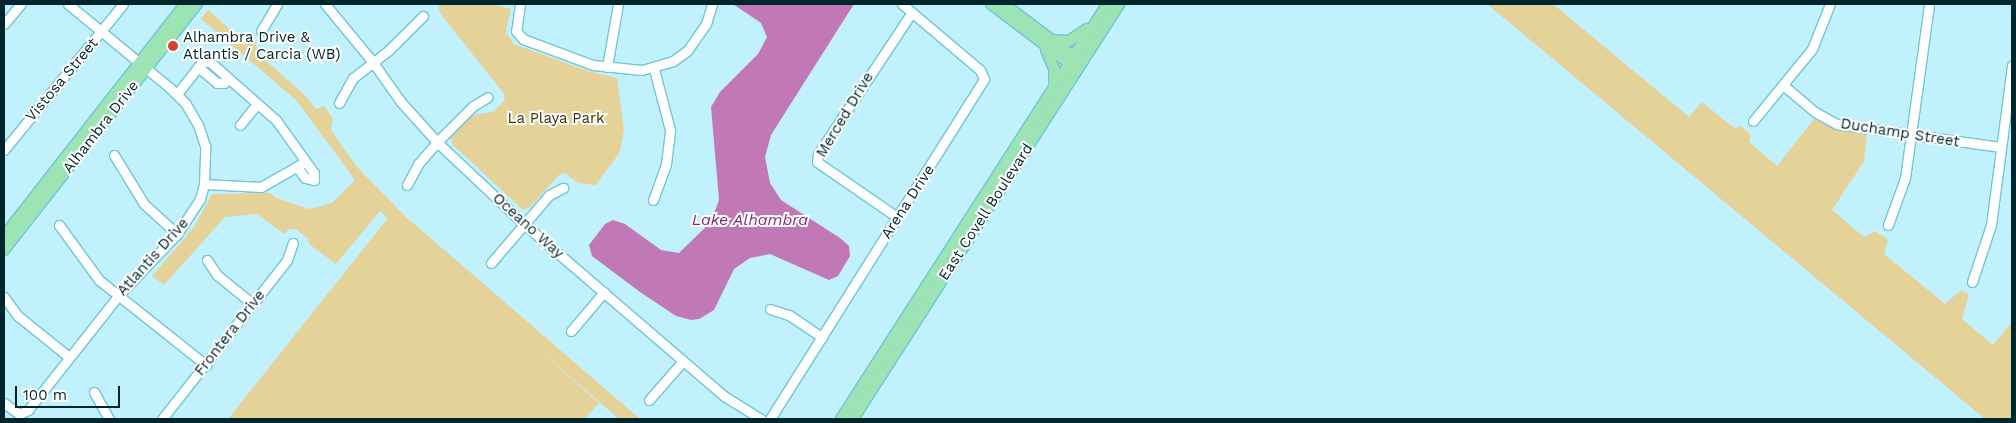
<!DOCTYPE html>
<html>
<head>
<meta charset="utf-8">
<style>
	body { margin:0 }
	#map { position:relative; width:2016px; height:423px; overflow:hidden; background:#c0f1fc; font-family:"Work Sans",sans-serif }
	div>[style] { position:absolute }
	.green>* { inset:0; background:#e5d299 }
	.water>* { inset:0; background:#c079b6 }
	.roads { filter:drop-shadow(1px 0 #70c6d8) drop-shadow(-1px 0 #70c6d8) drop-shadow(0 1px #70c6d8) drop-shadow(0 -1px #70c6d8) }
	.minor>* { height:9px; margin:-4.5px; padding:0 4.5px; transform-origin:4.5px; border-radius:4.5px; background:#fff }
	.major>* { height:10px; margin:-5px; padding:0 5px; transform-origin:5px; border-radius:5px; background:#9ce4b4 }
	.dots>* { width:14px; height:14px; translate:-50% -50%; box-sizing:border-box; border:2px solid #fff; border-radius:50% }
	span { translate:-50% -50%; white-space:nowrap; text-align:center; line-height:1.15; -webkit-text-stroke:4px #fff; paint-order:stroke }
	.poi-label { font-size:15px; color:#00262d }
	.left { translate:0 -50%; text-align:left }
	.street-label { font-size:15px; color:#00262d }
	.park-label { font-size:15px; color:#3d3106 }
	.water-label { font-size:16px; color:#7e2a76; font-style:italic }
	.frame { position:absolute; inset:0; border:5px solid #00262d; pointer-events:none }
	.scale { position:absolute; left:15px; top:386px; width:105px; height:22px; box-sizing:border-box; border:2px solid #00262d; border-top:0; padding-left:6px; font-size:15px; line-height:18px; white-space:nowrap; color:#00262d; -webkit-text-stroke:4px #fff; paint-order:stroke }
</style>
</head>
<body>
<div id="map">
	<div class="green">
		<div style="clip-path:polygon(440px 4px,491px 4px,511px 9px,506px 32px,514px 44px,588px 71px,617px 78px,624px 130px,620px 152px,596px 185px,578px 183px,565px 173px,560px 174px,530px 207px,523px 210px,453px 145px,450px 137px,472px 115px,493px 112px,504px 101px,505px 95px,443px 17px,438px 9px)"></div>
		<div style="clip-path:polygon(1487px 4px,1553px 4px,1689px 117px,1702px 102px,1734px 128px,1741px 126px,1751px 135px,1749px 142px,1777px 166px,1815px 118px,1834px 127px,1867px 134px,1864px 161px,1832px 210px,1864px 237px,1875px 231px,1888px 239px,1884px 254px,1945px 304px,1961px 290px,1969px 294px,1962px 319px,1993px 345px,2012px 322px,2012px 419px,1985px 419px)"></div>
		<div style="clip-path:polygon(208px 10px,241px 39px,248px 35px,256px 43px,257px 53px,304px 94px,316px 109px,324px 106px,333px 118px,331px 130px,356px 166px,406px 217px,640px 419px,619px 419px,500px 316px,599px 403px,585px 419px,228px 419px,388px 218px,380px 211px,336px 264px,309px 244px,308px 239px,296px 229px,289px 229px,284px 234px,257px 214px,225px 217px,164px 285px,152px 276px,194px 227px,212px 194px,271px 193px,276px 198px,309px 209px,332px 203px,355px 180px,297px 101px,201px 19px)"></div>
	</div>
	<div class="water">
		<div style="clip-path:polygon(733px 4px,854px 4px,771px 135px,765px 157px,770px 183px,781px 200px,840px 238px,849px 246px,850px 256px,838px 276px,829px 280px,770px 254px,750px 258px,734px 269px,714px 310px,699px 319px,691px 320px,676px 316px,640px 292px,592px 256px,589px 245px,605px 224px,613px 220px,625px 224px,661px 250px,679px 253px,711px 222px,719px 200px,711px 107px,720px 92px,758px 54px,767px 37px,761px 23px)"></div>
	</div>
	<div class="roads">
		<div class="minor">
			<div style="left:325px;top:4px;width:74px;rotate:50.5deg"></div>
			<div style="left:372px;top:61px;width:50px;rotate:54.7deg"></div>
			<div style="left:401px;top:102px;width:54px;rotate:48deg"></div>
			<div style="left:437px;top:142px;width:120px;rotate:43.3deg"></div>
			<div style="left:524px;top:224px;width:264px;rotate:40.7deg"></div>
			<div style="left:724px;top:396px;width:44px;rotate:31.9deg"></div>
			<div style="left:520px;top:4px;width:27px;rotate:98deg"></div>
			<div style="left:516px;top:31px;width:11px;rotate:49deg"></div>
			<div style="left:523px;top:39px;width:75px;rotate:20.4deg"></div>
			<div style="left:593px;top:65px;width:49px;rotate:5.8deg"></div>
			<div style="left:642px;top:70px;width:32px;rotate:-16deg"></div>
			<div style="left:673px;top:61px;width:17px;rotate:-36deg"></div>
			<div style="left:687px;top:51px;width:33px;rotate:-55deg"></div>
			<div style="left:706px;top:24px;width:21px;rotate:-73deg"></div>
			<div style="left:4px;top:24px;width:26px;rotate:-50deg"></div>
			<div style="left:261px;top:31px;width:31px;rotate:-59deg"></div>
			<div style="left:198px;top:67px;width:25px;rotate:40deg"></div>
			<div style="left:217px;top:83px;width:7px"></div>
			<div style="left:224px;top:83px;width:6px;rotate:-51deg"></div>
			<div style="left:607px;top:67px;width:64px;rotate:-80.1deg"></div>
			<div style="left:1783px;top:85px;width:42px;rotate:40.2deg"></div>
			<div style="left:1815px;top:112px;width:25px;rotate:29deg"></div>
			<div style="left:1837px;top:124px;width:165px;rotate:8deg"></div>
			<div style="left:177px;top:94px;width:39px;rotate:-52deg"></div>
			<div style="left:201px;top:63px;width:8px;rotate:-14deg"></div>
			<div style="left:209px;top:61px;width:89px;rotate:41.4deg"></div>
			<div style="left:276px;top:120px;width:65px;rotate:54.4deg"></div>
			<div style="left:314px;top:173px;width:7px;rotate:90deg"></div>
			<div style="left:314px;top:180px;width:9px;rotate:-167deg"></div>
			<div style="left:305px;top:178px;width:14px;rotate:-126deg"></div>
			<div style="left:339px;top:103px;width:29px;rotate:-61deg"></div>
			<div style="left:353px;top:78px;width:46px;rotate:-37.9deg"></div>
			<div style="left:389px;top:50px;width:48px;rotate:-45deg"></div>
			<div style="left:1753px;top:121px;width:93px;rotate:-50.7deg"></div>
			<div style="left:1812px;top:49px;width:48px;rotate:-68.2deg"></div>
			<div style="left:240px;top:125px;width:27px;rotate:-51deg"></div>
			<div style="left:4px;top:150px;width:188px;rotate:-50.8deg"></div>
			<div style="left:114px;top:155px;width:57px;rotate:58.5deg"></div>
			<div style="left:144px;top:204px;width:45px;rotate:42.3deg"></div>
			<div style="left:204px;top:184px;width:57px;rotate:3deg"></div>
			<div style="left:261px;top:187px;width:46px;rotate:-29.9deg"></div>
			<div style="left:407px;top:185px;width:24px;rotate:-62deg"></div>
			<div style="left:418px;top:164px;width:29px;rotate:-49deg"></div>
			<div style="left:437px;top:142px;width:51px;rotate:-45deg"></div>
			<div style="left:473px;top:106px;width:17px;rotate:-31deg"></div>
			<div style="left:653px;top:200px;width:38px;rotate:-70deg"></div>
			<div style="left:666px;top:164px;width:34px;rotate:-83deg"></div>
			<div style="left:670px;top:130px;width:63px;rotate:-104.7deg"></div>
			<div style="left:897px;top:217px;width:97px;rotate:-145.5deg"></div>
			<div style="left:817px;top:162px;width:8px;rotate:-83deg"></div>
			<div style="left:818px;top:154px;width:170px;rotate:-56.5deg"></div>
			<div style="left:59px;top:225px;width:68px;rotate:54deg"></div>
			<div style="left:99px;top:280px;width:137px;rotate:38.5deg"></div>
			<div style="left:1888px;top:225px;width:50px;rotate:-70.1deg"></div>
			<div style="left:1905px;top:178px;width:176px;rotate:-82.1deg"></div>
			<div style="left:207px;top:260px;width:18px;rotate:56deg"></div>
			<div style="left:217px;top:275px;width:46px;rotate:38.9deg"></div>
			<div style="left:491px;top:263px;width:89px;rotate:-49.5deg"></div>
			<div style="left:549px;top:195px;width:16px;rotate:-27deg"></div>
			<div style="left:1972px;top:282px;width:60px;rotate:-71.6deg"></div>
			<div style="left:1991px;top:225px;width:161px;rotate:-82.5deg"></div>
			<div style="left:4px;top:297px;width:24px;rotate:54deg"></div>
			<div style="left:18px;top:316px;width:65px;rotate:38.8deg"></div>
			<div style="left:770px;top:309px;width:20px;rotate:18deg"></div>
			<div style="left:789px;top:315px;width:40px;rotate:34deg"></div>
			<div style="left:571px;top:331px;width:51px;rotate:-49.8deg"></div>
			<div style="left:94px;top:392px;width:31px;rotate:61deg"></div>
			<div style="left:649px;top:400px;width:52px;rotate:-48.9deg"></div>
			<div style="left:4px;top:403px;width:19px;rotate:36deg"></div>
			<div style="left:19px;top:414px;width:10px;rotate:-24deg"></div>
			<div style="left:28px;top:410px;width:145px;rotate:-51.7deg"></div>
			<div style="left:118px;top:296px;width:86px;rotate:-46.4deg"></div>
			<div style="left:177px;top:234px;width:42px;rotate:-56.7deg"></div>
			<div style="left:200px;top:199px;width:16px;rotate:-75deg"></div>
			<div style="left:204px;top:184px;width:38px;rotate:-88deg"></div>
			<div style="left:205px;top:146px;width:22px;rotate:-108deg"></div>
			<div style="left:198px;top:125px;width:24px;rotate:-120deg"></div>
			<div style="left:186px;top:104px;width:23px;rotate:-135deg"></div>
			<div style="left:170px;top:88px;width:132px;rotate:-140.5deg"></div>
			<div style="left:162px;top:419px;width:202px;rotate:-51.8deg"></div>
			<div style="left:287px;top:260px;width:18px;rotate:-71deg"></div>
			<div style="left:770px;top:419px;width:402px;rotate:-57.8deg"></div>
			<div style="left:984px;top:79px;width:10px;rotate:-114deg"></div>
			<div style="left:980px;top:70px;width:102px;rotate:-139.8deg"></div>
		</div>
		<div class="major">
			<div style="left:991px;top:4px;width:104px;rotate:37.2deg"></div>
			<div style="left:1004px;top:4px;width:93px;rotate:37.1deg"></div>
			<div style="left:1050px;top:40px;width:19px;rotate:3deg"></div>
			<div style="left:1069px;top:41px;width:22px;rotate:-34deg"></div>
			<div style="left:1046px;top:50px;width:21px;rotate:67deg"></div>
			<div style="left:1054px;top:69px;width:17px;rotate:90deg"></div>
			<div style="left:4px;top:236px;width:294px;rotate:-52deg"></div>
			<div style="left:4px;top:250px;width:313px;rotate:-51.9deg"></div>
			<div style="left:841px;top:419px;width:493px;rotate:-57.3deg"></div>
			<div style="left:853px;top:419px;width:493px;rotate:-57.3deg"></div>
		</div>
	</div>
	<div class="dots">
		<div style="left:173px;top:46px;background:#d0442d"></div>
	</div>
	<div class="poi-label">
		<span class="left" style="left:183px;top:46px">Alhambra Drive &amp;<br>Atlantis / Carcia (WB)</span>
	</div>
	<div class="street-label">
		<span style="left:62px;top:80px;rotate:-50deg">Vistosa Street</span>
		<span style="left:845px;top:115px;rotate:-59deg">Merced Drive</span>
		<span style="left:101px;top:127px;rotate:-52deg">Alhambra Drive</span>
		<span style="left:1900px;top:133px;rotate:9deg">Duchamp Street</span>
		<span style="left:908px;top:202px;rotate:-57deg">Arena Drive</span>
		<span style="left:986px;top:212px;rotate:-57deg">East Covell Boulevard</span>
		<span style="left:528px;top:226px;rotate:42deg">Oceano Way</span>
		<span style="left:153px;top:257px;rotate:-48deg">Atlantis Drive</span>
		<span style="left:230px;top:333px;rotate:-52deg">Frontera Drive</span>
	</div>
	<div class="park-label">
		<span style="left:556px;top:119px">La Playa Park</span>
	</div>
	<div class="water-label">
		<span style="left:750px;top:220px">Lake Alhambra</span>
	</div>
	<div class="frame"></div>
	<div class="scale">100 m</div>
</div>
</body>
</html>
